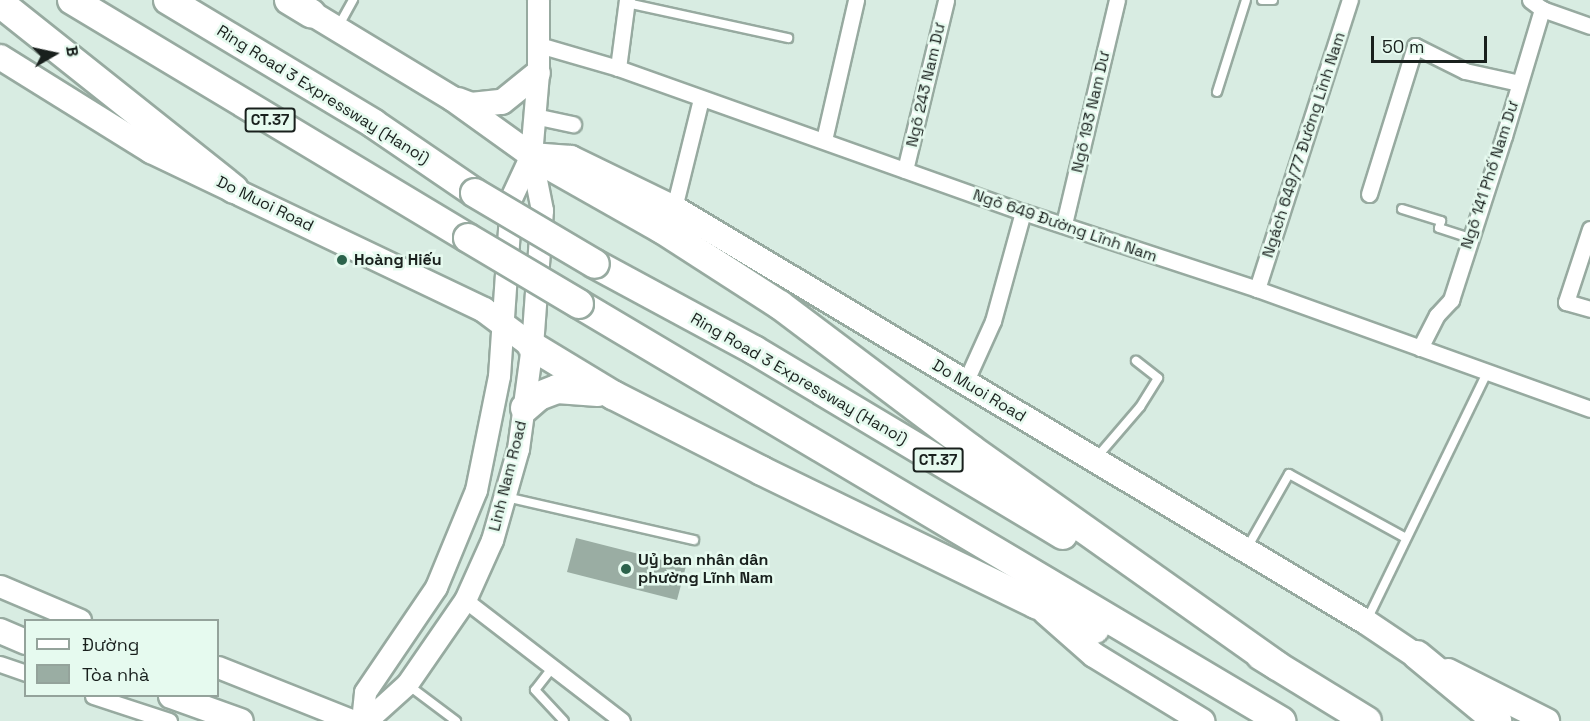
<!DOCTYPE html>
<html>
<head>
<meta charset="utf-8">
<style>
	body { margin:0 }
	#map { position:relative; width:1590px; height:721px; overflow:hidden; background:#d8ece2; font-family:"Space Grotesk",sans-serif }
	div>[style] { position:absolute }
	.building>* { inset:0; background:#9aada3 }
	.roads { filter:drop-shadow(2px 0 #97aaa0) drop-shadow(-2px 0 #97aaa0) drop-shadow(0 2px #97aaa0) drop-shadow(0 -2px #97aaa0) }
	.lane>* { height:8px; margin:-4px; padding:0 4px; transform-origin:4px; border-radius:4px; background:#fff }
	.street>* { height:15px; margin:-7.5px; padding:0 7.5px; transform-origin:7.5px; border-radius:7.5px; background:#fff }
	.secondary>* { height:21px; margin:-10.5px; padding:0 10.5px; transform-origin:10.5px; border-radius:10.5px; background:#fff }
	.primary>* { height:24px; margin:-12px; padding:0 12px; transform-origin:12px; border-radius:12px; background:#fff }
	.highway>* { height:28px; margin:-14px; padding:0 14px; transform-origin:14px; border-radius:14px; background:#fff }
	.bridges { filter:drop-shadow(2px 0 #97aaa0) drop-shadow(-2px 0 #97aaa0) drop-shadow(0 2px #97aaa0) drop-shadow(0 -2px #97aaa0) }
	.highway-bridge>* { height:28px; margin:-14px; padding:0 14px; transform-origin:14px; border-radius:14px; background:#fff }
	.dots>* { width:16px; height:16px; translate:-50% -50%; box-sizing:border-box; border:3px solid #e6faef; border-radius:50% }
	span { translate:-50% -50%; white-space:nowrap; text-align:center; line-height:1.15; -webkit-text-stroke:5px #e6faef; paint-order:stroke }
	.shield-label span { padding:2px 4px; background:#e6faef; border:2px solid; border-radius:4px; -webkit-text-stroke-width:0 }
	.shield-label { font-size:15px; color:#19201d; font-weight:700 }
	.street-label { font-size:16px; color:#19201d }
	.poi-label { font-size:16px; color:#19201d; font-weight:700 }
	.left { translate:0 -50%; text-align:left }
	.legend { position:absolute; left:24px; top:619px; width:195px; height:78px; box-sizing:border-box; background:#e6faef; border:2px solid #94a39b; margin:0; padding:8px 10px; list-style:none; font-size:18px; color:#19201d }
	.legend li { display:flex; align-items:center; gap:12px; height:30px }
	.legend b { width:30px; border:2px solid #94a39b }
	.north { position:absolute; left:24px; top:24px; width:60px; height:60px; -webkit-text-stroke:4px #e6faef; paint-order:stroke; rotate:81deg; font-size:16px; font-weight:700; line-height:24px; text-align:center; color:#19201d }
	.north::after { content:''; display:block; margin:auto; width:21px; height:27px; background:#19201d; clip-path:polygon(50% 0,100% 100%,50% 72%,0 100%) }
	.scale { position:absolute; left:1371px; top:36px; width:116px; height:27px; box-sizing:border-box; border:3px solid #19201d; border-top:0; padding-left:8px; font-size:18px; line-height:21px; white-space:nowrap; color:#19201d; -webkit-text-stroke:4px #e6faef; paint-order:stroke }
</style>
</head>
<body>
<div id="map">
	<div class="building">
		<div style="clip-path:polygon(576px 538px,686px 566px,677px 600px,567px 572px)"></div>
	</div>
	<div class="roads">
		<div class="lane">
			<div style="left:1262px;top:0;width:11px"></div>
			<div style="left:627px;top:3px;width:165px;rotate:12.3deg"></div>
			<div style="left:338px;top:27px;width:31px;rotate:-61deg"></div>
			<div style="left:1217px;top:92px;width:96px;rotate:-72.5deg"></div>
			<div style="left:1402px;top:209px;width:41px;rotate:17.1deg"></div>
			<div style="left:1441px;top:221px;width:7px;rotate:106deg"></div>
			<div style="left:1439px;top:228px;width:32px;rotate:18deg"></div>
			<div style="left:1097px;top:457px;width:66px;rotate:-49.3deg"></div>
			<div style="left:1140px;top:407px;width:34px;rotate:-58deg"></div>
			<div style="left:1158px;top:378px;width:28px;rotate:-142deg"></div>
			<div style="left:506px;top:497px;width:193px;rotate:12.9deg"></div>
			<div style="left:1247px;top:548px;width:85px;rotate:-60.4deg"></div>
			<div style="left:1289px;top:474px;width:133px;rotate:28.7deg"></div>
			<div style="left:1367px;top:620px;width:275px;rotate:-64.1deg"></div>
			<div style="left:553px;top:667px;width:29px;rotate:128deg"></div>
			<div style="left:535px;top:690px;width:42px;rotate:46.9deg"></div>
			<div style="left:408px;top:685px;width:60px;rotate:36.9deg"></div>
		</div>
		<div class="street">
			<div style="left:1542px;top:9px;width:51px;rotate:19.5deg"></div>
			<div style="left:539px;top:45px;width:82px;rotate:16.2deg"></div>
			<div style="left:618px;top:68px;width:430px;rotate:19.6deg"></div>
			<div style="left:1023px;top:212px;width:246px;rotate:18.2deg"></div>
			<div style="left:1257px;top:289px;width:354px;rotate:19.8deg"></div>
			<div style="left:618px;top:68px;width:69px;rotate:-82.5deg"></div>
			<div style="left:534px;top:116px;width:40px;rotate:12deg"></div>
			<div style="left:824px;top:140px;width:144px;rotate:-77.1deg"></div>
			<div style="left:905px;top:170px;width:175px;rotate:-76.4deg"></div>
			<div style="left:1369px;top:194px;width:155px;rotate:-72.7deg"></div>
			<div style="left:1415px;top:46px;width:56px;rotate:26.6deg"></div>
			<div style="left:1465px;top:71px;width:55px;rotate:12.5deg"></div>
			<div style="left:674px;top:208px;width:112px;rotate:-76.1deg"></div>
			<div style="left:1064px;top:224px;width:230px;rotate:-76.7deg"></div>
			<div style="left:1590px;top:229px;width:77px;rotate:108.2deg"></div>
			<div style="left:1566px;top:302px;width:25px;rotate:16deg"></div>
			<div style="left:1257px;top:289px;width:304px;rotate:-72.2deg"></div>
			<div style="left:1420px;top:348px;width:37px;rotate:-63deg"></div>
			<div style="left:1437px;top:315px;width:21px;rotate:-47deg"></div>
			<div style="left:1451px;top:300px;width:172px;rotate:-72.1deg"></div>
			<div style="left:1504px;top:136px;width:133px;rotate:-73.3deg"></div>
			<div style="left:1542px;top:9px;width:15px;rotate:-143deg"></div>
			<div style="left:965px;top:383px;width:68px;rotate:-65.7deg"></div>
			<div style="left:993px;top:321px;width:113px;rotate:-74.6deg"></div>
			<div style="left:465px;top:600px;width:198px;rotate:37.6deg"></div>
			<div style="left:0;top:664px;width:28px;rotate:19deg"></div>
			<div style="left:93px;top:696px;width:80px;rotate:18.2deg"></div>
		</div>
		<div class="secondary">
			<div style="left:0;top:586px;width:87px;rotate:23deg"></div>
			<div style="left:218px;top:667px;width:146px;rotate:21.7deg"></div>
			<div style="left:362px;top:721px;width:29px;rotate:-84deg"></div>
			<div style="left:365px;top:692px;width:127px;rotate:-55.9deg"></div>
			<div style="left:436px;top:587px;width:105px;rotate:-67.6deg"></div>
			<div style="left:476px;top:490px;width:116px;rotate:-78.6deg"></div>
			<div style="left:499px;top:376px;width:178px;rotate:-86.1deg"></div>
			<div style="left:511px;top:198px;width:47px;rotate:-65.1deg"></div>
			<div style="left:366px;top:721px;width:55px;rotate:-42.1deg"></div>
			<div style="left:407px;top:684px;width:102px;rotate:-55.4deg"></div>
			<div style="left:465px;top:600px;width:66px;rotate:-65.8deg"></div>
			<div style="left:492px;top:540px;width:95px;rotate:-74.1deg"></div>
			<div style="left:518px;top:449px;width:104px;rotate:-82.3deg"></div>
			<div style="left:532px;top:346px;width:136px;rotate:-85.8deg"></div>
			<div style="left:542px;top:210px;width:56px;rotate:-101.3deg"></div>
			<div style="left:531px;top:155px;width:82px;rotate:-85.1deg"></div>
			<div style="left:538px;top:73px;width:73px;rotate:-90deg"></div>
		</div>
		<div class="primary">
			<div style="left:298px;top:1px;width:18px;rotate:43deg"></div>
			<div style="left:311px;top:13px;width:166px;rotate:31.2deg"></div>
			<div style="left:453px;top:99px;width:96px;rotate:35.7deg"></div>
			<div style="left:531px;top:155px;width:40px;rotate:4.3deg"></div>
			<div style="left:571px;top:158px;width:114px;rotate:25.9deg"></div>
			<div style="left:674px;top:208px;width:806px;rotate:30.89deg"></div>
			<div style="left:1366px;top:622px;width:77px;rotate:33.9deg"></div>
			<div style="left:0;top:57px;width:178px;rotate:31.9deg"></div>
			<div style="left:151px;top:151px;width:369px;rotate:25.5deg"></div>
			<div style="left:484px;top:310px;width:60px;rotate:36.9deg"></div>
			<div style="left:458px;top:100px;width:14px;rotate:21deg"></div>
			<div style="left:471px;top:105px;width:31px;rotate:-6deg"></div>
			<div style="left:502px;top:102px;width:46px;rotate:-38.9deg"></div>
			<div style="left:1045px;top:612px;width:65px;rotate:41.3deg"></div>
			<div style="left:1094px;top:655px;width:127px;rotate:31.4deg"></div>
			<div style="left:0;top:631px;width:28px;rotate:23deg"></div>
			<div style="left:1448px;top:671px;width:111px;rotate:26.8deg"></div>
			<div style="left:171px;top:696px;width:74px;rotate:19.7deg"></div>
		</div>
		<div class="highway">
			<div style="left:72px;top:0;width:462px;rotate:31deg"></div>
			<div style="left:168px;top:0;width:240px;rotate:31deg"></div>
			<div style="left:374px;top:124px;width:122px;rotate:34.3deg"></div>
			<div style="left:289px;top:0;width:26px;rotate:31deg"></div>
			<div style="left:0;top:3px;width:299px;rotate:38.5deg"></div>
			<div style="left:531px;top:155px;width:150px;rotate:29.5deg"></div>
			<div style="left:662px;top:229px;width:140px;rotate:32.8deg"></div>
			<div style="left:780px;top:305px;width:239px;rotate:37deg"></div>
			<div style="left:971px;top:449px;width:375px;rotate:35.3deg"></div>
			<div style="left:595px;top:264px;width:181px;rotate:28.4deg"></div>
			<div style="left:754px;top:350px;width:360px;rotate:30.9deg"></div>
			<div style="left:579px;top:304px;width:817px;rotate:30.71deg"></div>
			<div style="left:532px;top:346px;width:95px;rotate:31.2deg"></div>
			<div style="left:613px;top:395px;width:167px;rotate:27deg"></div>
			<div style="left:762px;top:471px;width:305px;rotate:25.9deg"></div>
			<div style="left:1036px;top:604px;width:64px;rotate:23deg"></div>
			<div style="left:525px;top:408px;width:18px;rotate:-41deg"></div>
			<div style="left:539px;top:396px;width:19px;rotate:-21deg"></div>
			<div style="left:557px;top:389px;width:41px;rotate:4.2deg"></div>
			<div style="left:1417px;top:655px;width:104px;rotate:39.5deg"></div>
			<div style="left:1261px;top:656px;width:124px;rotate:31.5deg"></div>
		</div>
	</div>
	<div class="bridges">
		<div class="highway-bridge">
			<div style="left:475px;top:193px;width:139px;rotate:30.6deg"></div>
			<div style="left:468px;top:238px;width:129px;rotate:30.7deg"></div>
		</div>
	</div>
	<div class="dots">
		<div style="left:342px;top:260px;background:#2b634b"></div>
		<div style="left:626px;top:569px;background:#2b634b"></div>
	</div>
	<div class="shield-label">
		<span style="left:270px;top:120px">CT.37</span>
		<span style="left:938px;top:460px">CT.37</span>
	</div>
	<div class="street-label">
		<span style="left:926px;top:85px;rotate:-77deg">Ngõ 243 Nam Dư</span>
		<span style="left:323px;top:95px;rotate:32deg">Ring Road 3 Expressway (Hanoi)</span>
		<span style="left:1091px;top:112px;rotate:-77deg">Ngõ 193 Nam Dư</span>
		<span style="left:1304px;top:145px;rotate:-72deg">Ngách 649/77 Đường Lĩnh Nam</span>
		<span style="left:1490px;top:175px;rotate:-72deg">Ngõ 141 Phố Nam Dư</span>
		<span style="left:265px;top:204px;rotate:26deg">Do Muoi Road</span>
		<span style="left:1065px;top:226px;rotate:19deg">Ngõ 649 Đường Lĩnh Nam</span>
		<span style="left:799px;top:379px;rotate:30deg">Ring Road 3 Expressway (Hanoi)</span>
		<span style="left:979px;top:391px;rotate:31deg">Do Muoi Road</span>
		<span style="left:508px;top:476px;rotate:-76deg">Linh Nam Road</span>
	</div>
	<div class="poi-label">
		<span class="left" style="left:354px;top:260px">Hoàng Hiếu</span>
		<span class="left" style="left:638px;top:569px">Uỷ ban nhân dân<br>phường Lĩnh Nam</span>
	</div>
	<ul class="legend">
	<li><b style="height:8px;background:#fff"></b>Đường</li>
	<li><b style="height:16px;background:#9aada3"></b>Tòa nhà</li>
	</ul>
	<div class="north">B</div>
	<div class="scale">50 m</div>
</div>
</body>
</html>
